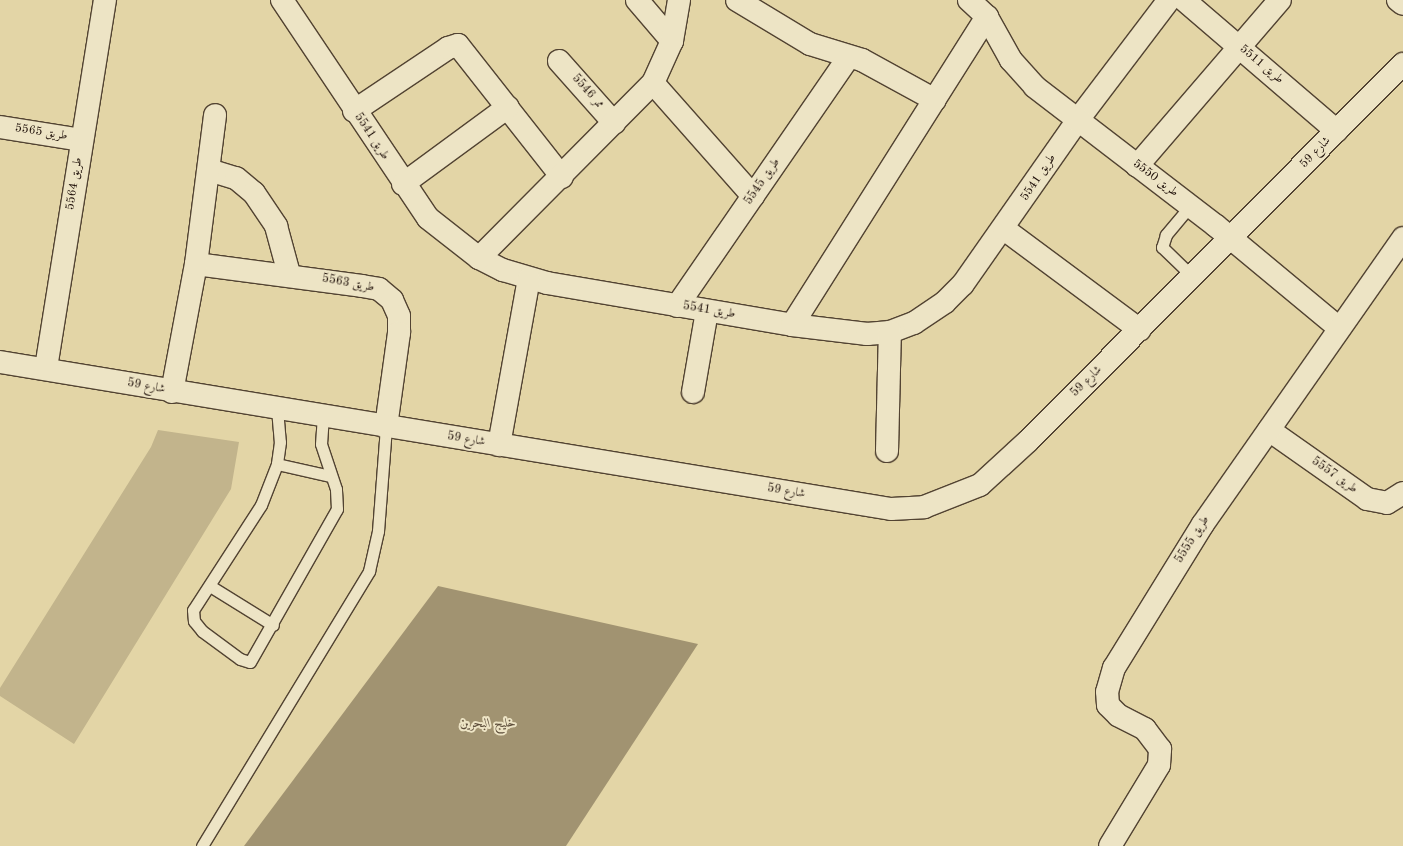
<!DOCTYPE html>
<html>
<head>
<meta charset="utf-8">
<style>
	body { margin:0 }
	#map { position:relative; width:1403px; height:846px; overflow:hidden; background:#e3d5a6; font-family:"Old Standard TT",Amiri,serif }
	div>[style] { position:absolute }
	.green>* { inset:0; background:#c2b48c }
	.water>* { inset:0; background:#a19371 }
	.roads { filter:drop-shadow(1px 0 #524332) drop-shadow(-1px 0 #524332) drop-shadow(0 1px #524332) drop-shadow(0 -1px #524332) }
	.lane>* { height:11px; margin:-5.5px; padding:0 5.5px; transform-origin:5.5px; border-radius:5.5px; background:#ede4c5 }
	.street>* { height:22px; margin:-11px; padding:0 11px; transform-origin:11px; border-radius:11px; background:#ede4c5 }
	.secondary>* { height:22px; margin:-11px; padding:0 11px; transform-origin:11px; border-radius:11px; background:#ede4c5 }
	span { translate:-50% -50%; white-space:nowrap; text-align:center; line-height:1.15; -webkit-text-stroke:4px #ede4c5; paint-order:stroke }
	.street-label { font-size:12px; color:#21120b }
	.water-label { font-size:13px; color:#5b4c39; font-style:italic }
</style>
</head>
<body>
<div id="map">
	<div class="green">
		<div style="clip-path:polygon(158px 430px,239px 442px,231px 489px,74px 744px,0 696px,0 688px,151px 447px)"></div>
	</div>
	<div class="water">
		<div style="clip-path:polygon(438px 586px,698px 644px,566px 846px,244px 846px)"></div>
	</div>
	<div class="roads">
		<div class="lane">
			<div style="left:1190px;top:206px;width:38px;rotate:130deg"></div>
			<div style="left:1166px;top:235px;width:13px;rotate:108deg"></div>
			<div style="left:1162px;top:247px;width:43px;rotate:44.1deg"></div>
			<div style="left:277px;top:409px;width:33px;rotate:85deg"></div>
			<div style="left:280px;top:442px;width:22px;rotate:98deg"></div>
			<div style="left:277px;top:464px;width:44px;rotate:111.3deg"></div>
			<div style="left:261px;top:505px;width:125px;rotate:122.9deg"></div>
			<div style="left:193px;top:610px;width:11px;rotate:85deg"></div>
			<div style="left:194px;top:621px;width:13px;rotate:51deg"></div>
			<div style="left:202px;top:631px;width:47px;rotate:36.4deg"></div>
			<div style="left:240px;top:659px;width:10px;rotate:17deg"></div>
			<div style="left:250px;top:662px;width:176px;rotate:-60.4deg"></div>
			<div style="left:337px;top:509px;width:20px;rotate:-93deg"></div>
			<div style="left:336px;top:489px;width:47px;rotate:-108.4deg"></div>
			<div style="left:321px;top:444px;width:27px;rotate:-86deg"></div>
			<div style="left:277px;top:464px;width:54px;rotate:12.8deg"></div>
			<div style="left:210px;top:586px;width:74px;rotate:31.8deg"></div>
			<div style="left:202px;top:846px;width:322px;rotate:-58.7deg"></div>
			<div style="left:369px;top:571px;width:41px;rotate:-77.3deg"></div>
			<div style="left:378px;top:531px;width:104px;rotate:-85.6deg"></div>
		</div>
		<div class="street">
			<div style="left:282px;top:0;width:262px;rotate:56.2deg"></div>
			<div style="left:428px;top:218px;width:65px;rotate:38.1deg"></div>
			<div style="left:479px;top:258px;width:27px;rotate:27deg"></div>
			<div style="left:503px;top:270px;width:46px;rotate:16.5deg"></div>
			<div style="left:547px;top:283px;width:249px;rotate:9.7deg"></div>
			<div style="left:792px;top:325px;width:76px;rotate:6.8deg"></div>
			<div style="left:867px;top:334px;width:23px;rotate:-5deg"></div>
			<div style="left:890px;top:332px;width:26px;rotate:-21deg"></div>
			<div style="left:914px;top:323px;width:37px;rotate:-34deg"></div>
			<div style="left:945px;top:302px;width:25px;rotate:-45deg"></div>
			<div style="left:963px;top:284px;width:199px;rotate:-55deg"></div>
			<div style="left:1077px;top:121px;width:152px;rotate:-52.8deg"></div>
			<div style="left:637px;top:0;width:54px;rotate:49.5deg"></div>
			<div style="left:737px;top:0;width:85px;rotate:31.1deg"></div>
			<div style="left:810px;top:44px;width:54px;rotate:17.1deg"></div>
			<div style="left:862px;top:60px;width:83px;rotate:28.7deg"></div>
			<div style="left:969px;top:0;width:25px;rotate:43deg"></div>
			<div style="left:987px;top:17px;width:49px;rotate:60.8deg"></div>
			<div style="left:1011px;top:60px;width:36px;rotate:48deg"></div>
			<div style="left:1035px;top:87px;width:227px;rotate:37.5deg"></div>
			<div style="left:1215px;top:225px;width:161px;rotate:39.7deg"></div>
			<div style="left:1184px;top:0;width:201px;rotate:40.6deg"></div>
			<div style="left:1398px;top:0;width:6px;rotate:39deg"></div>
			<div style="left:559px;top:61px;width:83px;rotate:48.4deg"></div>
			<div style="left:653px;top:83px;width:151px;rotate:48.5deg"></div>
			<div style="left:354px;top:111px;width:113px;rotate:-33.8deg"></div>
			<div style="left:448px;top:48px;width:10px;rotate:-17deg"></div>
			<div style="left:458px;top:45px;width:168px;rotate:51.8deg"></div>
			<div style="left:0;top:127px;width:82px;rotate:9.1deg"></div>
			<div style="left:1137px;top:166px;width:219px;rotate:-49.3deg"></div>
			<div style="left:209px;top:170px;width:28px;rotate:17deg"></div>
			<div style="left:236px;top:178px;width:23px;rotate:40deg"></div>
			<div style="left:254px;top:193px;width:40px;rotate:56deg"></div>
			<div style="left:276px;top:226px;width:50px;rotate:74.8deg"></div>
			<div style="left:403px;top:184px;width:130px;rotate:-36.3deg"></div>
			<div style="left:1004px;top:229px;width:169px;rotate:36.6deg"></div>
			<div style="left:479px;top:258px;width:247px;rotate:-45.2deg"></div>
			<div style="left:653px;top:83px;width:46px;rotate:-65.7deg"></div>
			<div style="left:672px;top:41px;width:42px;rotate:-80.3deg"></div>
			<div style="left:196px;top:264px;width:167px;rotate:7.5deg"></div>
			<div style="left:362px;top:286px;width:17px;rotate:10deg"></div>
			<div style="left:379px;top:289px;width:17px;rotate:40deg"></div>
			<div style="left:392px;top:300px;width:17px;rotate:66deg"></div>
			<div style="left:399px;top:316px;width:17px;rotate:90deg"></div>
			<div style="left:399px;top:333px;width:95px;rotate:97.9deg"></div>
			<div style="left:677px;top:306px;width:303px;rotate:-55.4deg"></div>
			<div style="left:792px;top:325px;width:365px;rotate:-57.7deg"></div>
			<div style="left:46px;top:368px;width:373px;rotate:-80.9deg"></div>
			<div style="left:172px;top:392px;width:130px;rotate:-79.4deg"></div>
			<div style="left:196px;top:264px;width:150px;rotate:-82.7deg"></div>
			<div style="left:693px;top:392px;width:82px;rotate:-80.2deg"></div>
			<div style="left:1269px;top:430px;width:120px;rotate:35.1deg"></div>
			<div style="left:1367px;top:499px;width:20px;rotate:11deg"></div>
			<div style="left:1387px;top:503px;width:19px;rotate:-32deg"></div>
			<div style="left:499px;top:445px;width:169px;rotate:-79.8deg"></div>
			<div style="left:887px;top:451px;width:119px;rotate:-88.6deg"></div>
			<div style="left:1110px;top:846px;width:95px;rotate:-58.8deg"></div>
			<div style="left:1159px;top:765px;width:16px;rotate:-86deg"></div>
			<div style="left:1160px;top:749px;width:25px;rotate:-127deg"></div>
			<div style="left:1145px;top:729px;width:30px;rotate:-153deg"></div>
			<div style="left:1118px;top:715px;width:14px;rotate:-135deg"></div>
			<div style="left:1108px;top:705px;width:13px;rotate:-94deg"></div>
			<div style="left:1107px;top:692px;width:25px;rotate:-74deg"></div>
			<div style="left:1114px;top:668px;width:169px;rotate:-58.3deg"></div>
			<div style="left:1203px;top:524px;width:349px;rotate:-55deg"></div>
		</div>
		<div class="secondary">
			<div style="left:0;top:362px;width:903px;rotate:9.37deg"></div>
			<div style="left:891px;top:509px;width:33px;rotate:-3deg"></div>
			<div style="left:924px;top:507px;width:60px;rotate:-21.4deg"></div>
			<div style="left:980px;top:485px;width:65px;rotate:-42.5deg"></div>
			<div style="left:1028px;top:441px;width:532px;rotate:-45.15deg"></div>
		</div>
	</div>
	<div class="street-label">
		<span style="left:1261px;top:65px;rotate:40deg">طريق 5511</span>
		<span style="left:587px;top:92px;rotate:48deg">ممر 5546</span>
		<span style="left:41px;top:133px;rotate:9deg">طريق 5565</span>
		<span style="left:371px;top:137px;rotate:56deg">طريق 5541</span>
		<span style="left:1316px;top:153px;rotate:-46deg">شارع 59</span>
		<span style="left:1039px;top:178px;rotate:-56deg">طريق 5541</span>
		<span style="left:1155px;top:179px;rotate:37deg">طريق 5550</span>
		<span style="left:763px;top:182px;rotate:-56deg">طريق 5545</span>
		<span style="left:75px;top:184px;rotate:-81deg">طريق 5564</span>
		<span style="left:348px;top:284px;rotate:10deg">طريق 5563</span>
		<span style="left:709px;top:311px;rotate:9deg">طريق 5541</span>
		<span style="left:1087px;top:382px;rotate:-45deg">شارع 59</span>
		<span style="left:146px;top:387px;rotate:10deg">شارع 59</span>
		<span style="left:466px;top:440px;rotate:9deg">شارع 59</span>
		<span style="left:1334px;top:476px;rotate:35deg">طريق 5557</span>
		<span style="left:786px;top:492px;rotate:9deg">شارع 59</span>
		<span style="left:1193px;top:540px;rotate:-58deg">طريق 5555</span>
	</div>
	<div class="water-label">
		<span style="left:488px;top:724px">خليج البحرين</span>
	</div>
</div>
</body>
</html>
